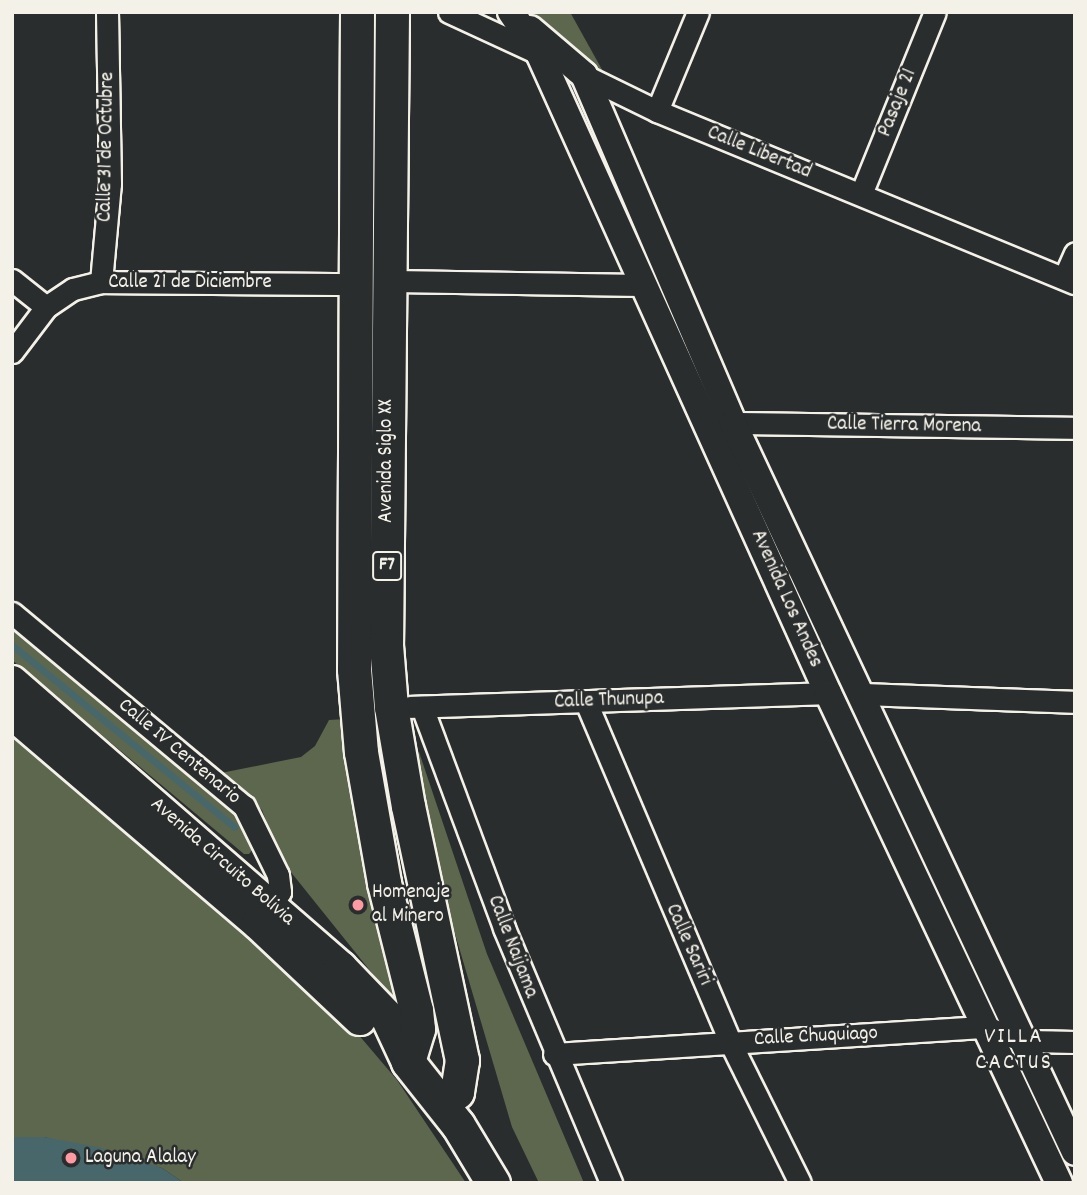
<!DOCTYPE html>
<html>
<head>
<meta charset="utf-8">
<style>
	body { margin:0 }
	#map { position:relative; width:1087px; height:1195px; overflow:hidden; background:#2a2d2e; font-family:Dekko,sans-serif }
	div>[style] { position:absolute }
	.green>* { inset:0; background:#5d674e }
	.water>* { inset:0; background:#48676a }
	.stream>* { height:7px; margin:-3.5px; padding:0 3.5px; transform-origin:3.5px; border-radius:3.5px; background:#48676a }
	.roads { filter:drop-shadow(2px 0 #f4f1e8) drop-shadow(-2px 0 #f4f1e8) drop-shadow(0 2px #f4f1e8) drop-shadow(0 -2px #f4f1e8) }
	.minor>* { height:21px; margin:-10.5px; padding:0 10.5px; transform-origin:10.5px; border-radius:10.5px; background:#2a2d2e }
	.tertiary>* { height:26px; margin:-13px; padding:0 13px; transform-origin:13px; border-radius:13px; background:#2a2d2e }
	.primary>* { height:32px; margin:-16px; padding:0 16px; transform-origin:16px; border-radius:16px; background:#2a2d2e }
	.trunk>* { height:33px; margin:-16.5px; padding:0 16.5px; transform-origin:16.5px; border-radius:16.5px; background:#2a2d2e }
	.dots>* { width:19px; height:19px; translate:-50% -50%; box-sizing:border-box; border:4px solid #2a2d2e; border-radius:50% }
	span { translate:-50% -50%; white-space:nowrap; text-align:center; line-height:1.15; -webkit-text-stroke:5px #2a2d2e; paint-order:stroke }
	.shield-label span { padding:2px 5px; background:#2a2d2e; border:2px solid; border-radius:5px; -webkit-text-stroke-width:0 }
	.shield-label { font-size:19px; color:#f4f1e8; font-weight:700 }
	.street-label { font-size:21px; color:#f4f1e8 }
	.poi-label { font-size:21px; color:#f4f1e8 }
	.left { translate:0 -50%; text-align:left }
	.neighbourhood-label { font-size:23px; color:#f4f1e8; letter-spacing:2px }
	.frame { position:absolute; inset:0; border:14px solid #f4f1e8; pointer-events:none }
</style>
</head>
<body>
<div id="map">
	<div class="green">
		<div style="clip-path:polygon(530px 12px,570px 12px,605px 75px,588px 66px)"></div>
		<div style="clip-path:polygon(12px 625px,233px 810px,253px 849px,249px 854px,244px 854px,12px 660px)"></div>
		<div style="clip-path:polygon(346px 719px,398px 998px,392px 998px,282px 861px,262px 810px,221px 773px,301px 757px,315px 746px,329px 720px)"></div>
		<div style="clip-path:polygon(12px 729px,329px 1000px,397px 1080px,466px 1183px,184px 1183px,162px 1168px,44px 1137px,12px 1137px)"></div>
		<div style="clip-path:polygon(412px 747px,419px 752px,487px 954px,584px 1183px,539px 1183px,512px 1127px,448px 910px)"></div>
	</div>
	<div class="water">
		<div style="clip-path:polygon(12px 1137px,44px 1137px,98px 1147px,162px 1168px,184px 1183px,12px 1183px)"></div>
	</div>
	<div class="stream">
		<div style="left:12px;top:645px;width:287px;rotate:39.3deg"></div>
	</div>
	<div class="roads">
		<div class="minor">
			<div style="left:449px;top:12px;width:102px;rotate:24.8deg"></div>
			<div style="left:577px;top:72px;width:89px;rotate:26deg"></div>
			<div style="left:657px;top:111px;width:452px;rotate:22.4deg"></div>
			<div style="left:657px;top:111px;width:107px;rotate:-67.5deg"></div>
			<div style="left:861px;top:194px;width:196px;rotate:-67.9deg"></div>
			<div style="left:1064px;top:278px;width:27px;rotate:-66deg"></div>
			<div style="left:12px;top:280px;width:43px;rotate:38.5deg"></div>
			<div style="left:389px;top:281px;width:256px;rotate:0.9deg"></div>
			<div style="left:101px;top:282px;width:98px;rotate:-84.8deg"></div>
			<div style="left:110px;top:184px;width:172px;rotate:-91deg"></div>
			<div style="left:12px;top:352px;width:56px;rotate:-52.9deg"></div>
			<div style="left:46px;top:307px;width:32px;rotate:-34deg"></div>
			<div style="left:73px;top:289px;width:29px;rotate:-14deg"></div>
			<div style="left:101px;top:282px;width:253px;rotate:0.5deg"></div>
			<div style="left:733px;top:423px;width:342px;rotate:0.8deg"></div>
			<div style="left:12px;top:613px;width:302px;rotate:39.8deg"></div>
			<div style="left:244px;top:806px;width:77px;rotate:63.8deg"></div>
			<div style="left:278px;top:875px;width:17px;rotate:83deg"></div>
			<div style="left:280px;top:892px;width:29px;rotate:124deg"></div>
			<div style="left:860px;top:694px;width:215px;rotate:2.1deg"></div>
			<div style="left:586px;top:702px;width:369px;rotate:67deg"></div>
			<div style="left:730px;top:1042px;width:157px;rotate:63.6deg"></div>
			<div style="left:410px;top:707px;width:418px;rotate:-1.9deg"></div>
			<div style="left:422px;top:707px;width:236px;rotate:69.6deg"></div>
			<div style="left:504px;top:928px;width:277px;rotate:67.2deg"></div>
			<div style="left:554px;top:1054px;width:433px;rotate:-3.6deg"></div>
			<div style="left:986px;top:1027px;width:40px;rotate:20.2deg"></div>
			<div style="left:1024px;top:1041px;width:51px;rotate:1.1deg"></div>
		</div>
		<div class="tertiary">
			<div style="left:511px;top:12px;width:50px;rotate:55.7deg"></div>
			<div style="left:539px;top:53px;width:702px;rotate:65.7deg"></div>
			<div style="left:828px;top:693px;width:542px;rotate:64.76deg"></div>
			<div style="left:530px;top:29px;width:71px;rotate:40.4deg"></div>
			<div style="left:584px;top:75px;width:379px;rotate:66.8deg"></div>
			<div style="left:733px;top:423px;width:805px;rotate:64.87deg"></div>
		</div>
		<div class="primary">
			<div style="left:12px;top:682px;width:436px;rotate:41deg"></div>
			<div style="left:341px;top:968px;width:65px;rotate:46.2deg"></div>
			<div style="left:386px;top:1015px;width:52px;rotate:64.9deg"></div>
			<div style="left:12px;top:713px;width:323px;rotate:40.5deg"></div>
			<div style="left:258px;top:923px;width:140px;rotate:43.3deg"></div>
		</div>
		<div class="trunk">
			<div style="left:357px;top:12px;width:657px;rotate:90.26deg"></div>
			<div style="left:354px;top:669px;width:83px;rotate:85.2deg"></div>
			<div style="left:361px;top:752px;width:133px;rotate:80deg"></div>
			<div style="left:384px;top:883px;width:131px;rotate:75.9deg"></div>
			<div style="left:416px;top:1010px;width:19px;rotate:84deg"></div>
			<div style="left:418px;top:1029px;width:34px;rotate:107deg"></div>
			<div style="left:408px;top:1062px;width:80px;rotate:51.6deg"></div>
			<div style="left:458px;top:1125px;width:68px;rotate:58.9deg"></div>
			<div style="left:392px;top:12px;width:633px;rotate:90.54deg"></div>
			<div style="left:386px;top:645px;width:62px;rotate:85.4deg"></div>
			<div style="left:391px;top:707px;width:100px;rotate:80.3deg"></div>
			<div style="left:408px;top:806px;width:260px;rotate:78deg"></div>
			<div style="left:462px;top:1060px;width:32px;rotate:99deg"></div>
			<div style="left:457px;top:1092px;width:19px;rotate:145deg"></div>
		</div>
	</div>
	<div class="dots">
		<div style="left:358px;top:905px;background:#ff9aa2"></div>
		<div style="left:71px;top:1158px;background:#ff9aa2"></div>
	</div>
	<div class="shield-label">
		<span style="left:387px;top:566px">F7</span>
	</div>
	<div class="street-label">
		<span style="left:898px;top:103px;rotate:-68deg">Pasaje 21</span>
		<span style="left:107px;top:147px;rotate:-89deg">Calle 31 de Octubre</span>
		<span style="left:759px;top:153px;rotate:22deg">Calle Libertad</span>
		<span style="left:190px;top:283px">Calle 21 de Diciembre</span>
		<span style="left:904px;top:426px;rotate:1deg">Calle Tierra Morena</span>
		<span style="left:387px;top:461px;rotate:-90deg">Avenida Siglo XX</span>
		<span style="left:786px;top:599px;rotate:66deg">Avenida Los Andes</span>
		<span style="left:609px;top:701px;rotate:-2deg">Calle Thunupa</span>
		<span style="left:179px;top:752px;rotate:40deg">Calle IV Centenario</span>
		<span style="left:222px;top:862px;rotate:41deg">Avenida Circuito Bolivia</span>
		<span style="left:688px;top:945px;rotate:66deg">Calle Sariri</span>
		<span style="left:512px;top:947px;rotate:69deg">Calle Naijama</span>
		<span style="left:816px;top:1037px;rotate:-3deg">Calle Chuquiago</span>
	</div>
	<div class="poi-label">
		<span class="left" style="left:372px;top:905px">Homenaje<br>al Minero</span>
		<span class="left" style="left:85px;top:1158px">Laguna Alalay</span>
	</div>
	<div class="neighbourhood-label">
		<span style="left:1014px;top:1051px">VILLA<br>CACTUS</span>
	</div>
	<div class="frame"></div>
</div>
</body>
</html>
